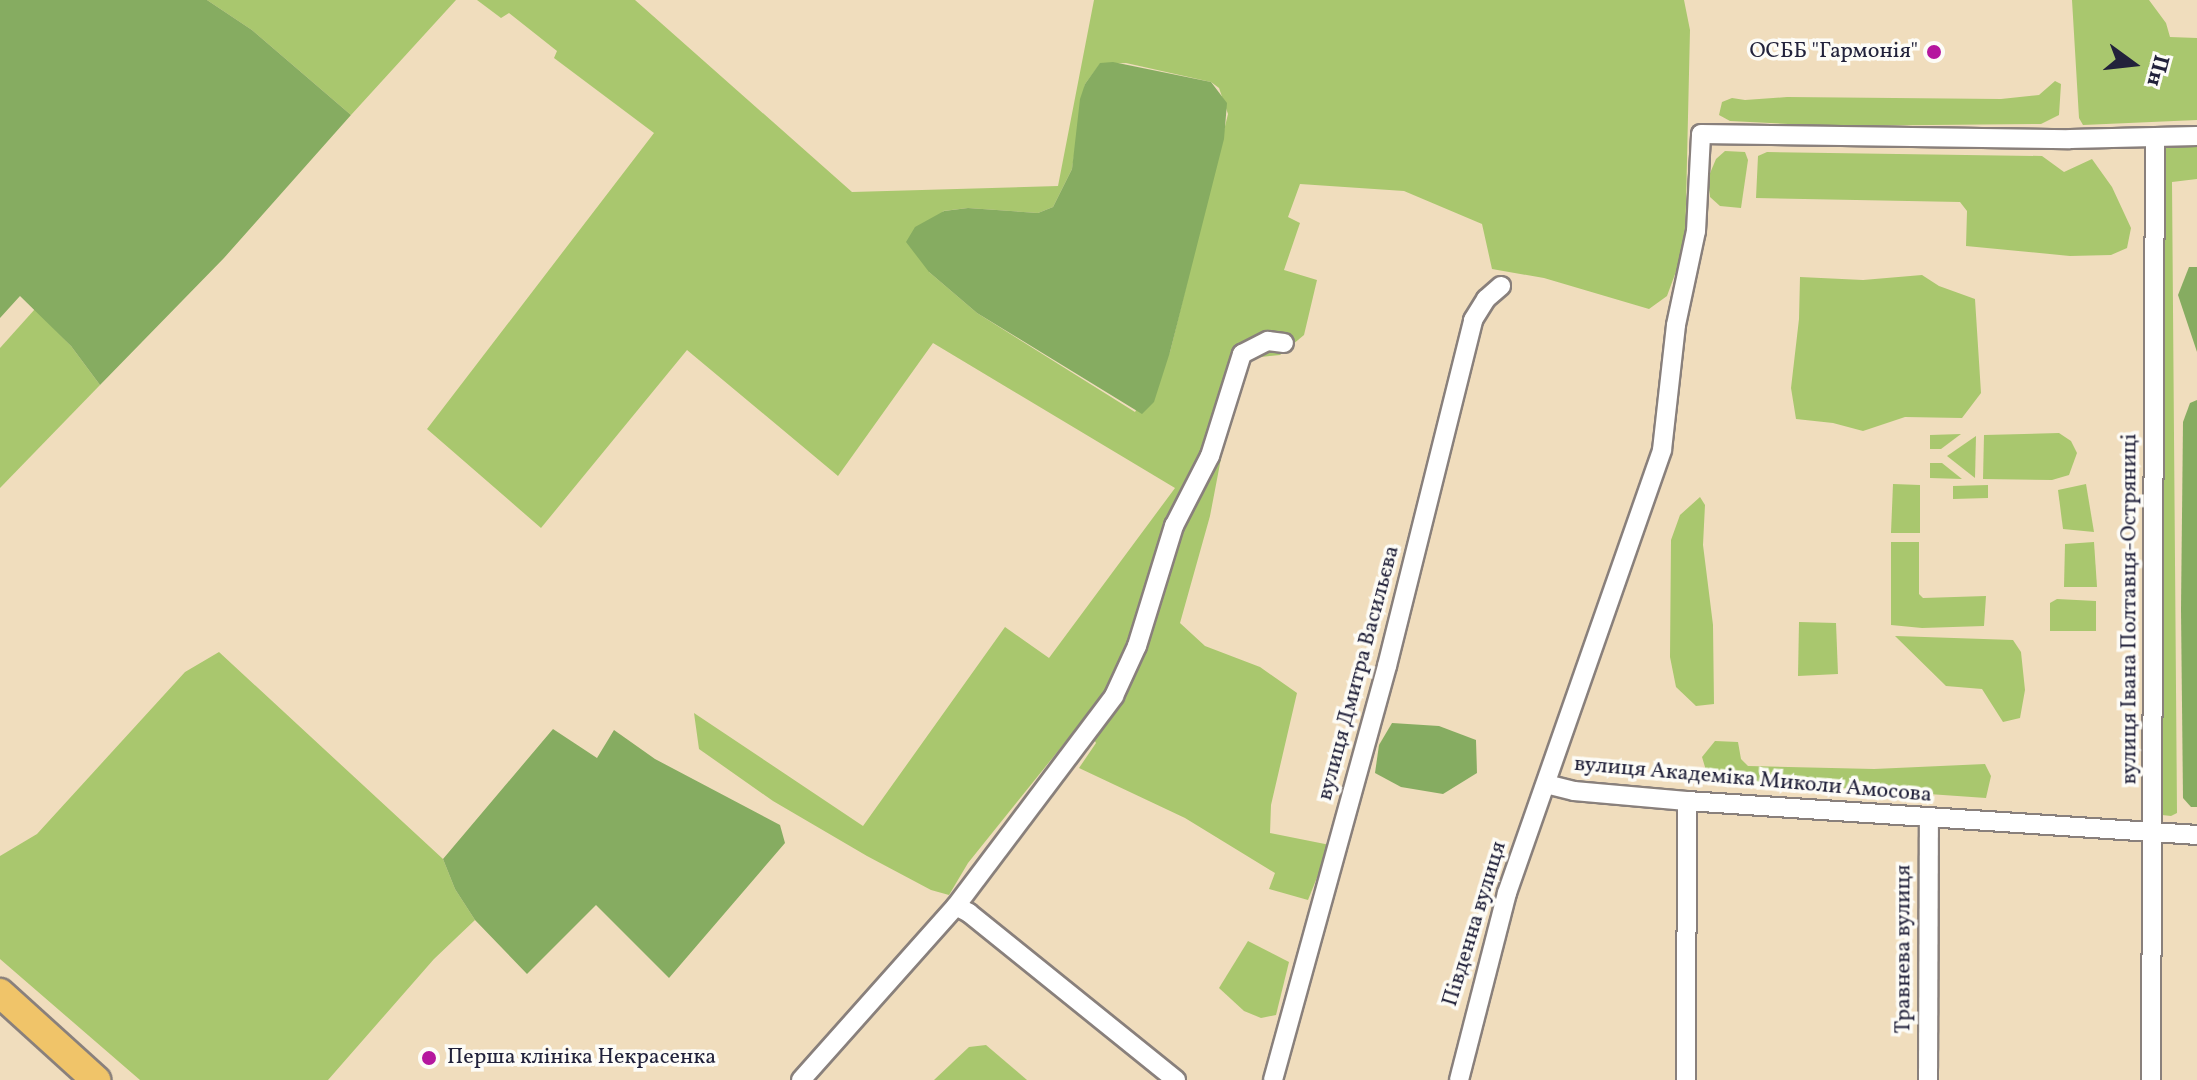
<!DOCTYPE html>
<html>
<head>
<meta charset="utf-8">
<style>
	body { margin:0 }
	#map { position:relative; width:2197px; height:1080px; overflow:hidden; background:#f0ddbd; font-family:Vollkorn,serif }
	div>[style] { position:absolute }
	.green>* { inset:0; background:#a9c76e }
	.forest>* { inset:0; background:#86ac61 }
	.roads { filter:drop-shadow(2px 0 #89807c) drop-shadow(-2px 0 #89807c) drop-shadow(0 2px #89807c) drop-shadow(0 -2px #89807c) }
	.street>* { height:18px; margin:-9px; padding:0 9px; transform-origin:9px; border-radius:9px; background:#fff }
	.primary>* { height:28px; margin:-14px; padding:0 14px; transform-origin:14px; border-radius:14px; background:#f0c469 }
	.dots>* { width:22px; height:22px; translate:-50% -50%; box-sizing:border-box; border:4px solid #fdfcf7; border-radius:50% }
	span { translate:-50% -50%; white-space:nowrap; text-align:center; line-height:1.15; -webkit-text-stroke:7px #fdfcf7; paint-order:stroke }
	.poi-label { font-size:22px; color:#22223b }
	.right { translate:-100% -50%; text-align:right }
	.left { translate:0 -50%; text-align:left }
	.street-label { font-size:22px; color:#22223b }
	.north { position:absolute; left:2093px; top:24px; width:80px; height:80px; -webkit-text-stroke:6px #fdfcf7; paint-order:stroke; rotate:105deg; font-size:22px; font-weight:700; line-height:32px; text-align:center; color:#22223b }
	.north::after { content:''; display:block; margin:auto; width:28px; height:36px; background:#22223b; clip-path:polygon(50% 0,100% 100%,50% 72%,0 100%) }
</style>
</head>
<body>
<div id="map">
	<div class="green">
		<div style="clip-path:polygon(207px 0,456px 0,351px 115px,252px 30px)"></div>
		<div style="clip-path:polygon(evenodd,477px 0,635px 0,852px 192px,1058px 186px,1094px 0,1684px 0,1690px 30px,1685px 247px,1667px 296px,1649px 309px,1544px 278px,1492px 269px,1482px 224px,1404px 191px,1300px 184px,1288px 217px,1300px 223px,1284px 270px,1317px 280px,1304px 335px,1280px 355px,1252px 358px,1231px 406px,1210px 516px,1180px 623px,1205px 646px,1260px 667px,1297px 693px,1271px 805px,1270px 833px,1330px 845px,1308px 900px,1269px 889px,1275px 873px,1185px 818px,1079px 768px,1096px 743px,1083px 720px,968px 863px,949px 895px,931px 890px,867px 856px,773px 801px,699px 749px,694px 713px,863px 826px,1005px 627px,1049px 658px,1175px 488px,933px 343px,838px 476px,687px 350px,541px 528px,427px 429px,654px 133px,554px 58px,557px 51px,509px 13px,501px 18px,477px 0,1126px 63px,1211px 82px,1219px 88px,1228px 114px,1170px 352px,1135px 412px,977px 313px,929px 272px,943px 211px,968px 208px,1038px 213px,1053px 207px,1072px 169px,1085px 84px,1100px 64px,1126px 63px)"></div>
		<div style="clip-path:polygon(2072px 0,2149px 0,2166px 23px,2170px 37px,2197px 38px,2197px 120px,2083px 125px,2079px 118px)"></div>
		<div style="clip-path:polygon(2055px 81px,2061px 84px,2059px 115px,2041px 124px,1828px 126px,1730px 121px,1719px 115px,1722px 102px,1732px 98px,1745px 100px,1787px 97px,2001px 99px,2039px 95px)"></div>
		<div style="clip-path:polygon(2197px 142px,2197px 179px,2172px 182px,2177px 813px,2171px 816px,2162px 815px,2161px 153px,2168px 145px)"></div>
		<div style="clip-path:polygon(1725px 151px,1745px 152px,1748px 160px,1741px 208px,1720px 206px,1710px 197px,1708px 178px,1716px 159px)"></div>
		<div style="clip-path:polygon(1767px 152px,2042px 156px,2064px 172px,2092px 159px,2112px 187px,2131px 228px,2127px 248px,2111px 255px,2070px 256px,1966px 246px,1967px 211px,1960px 202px,1756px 198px,1758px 156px)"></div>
		<div style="clip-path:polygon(1922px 275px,1939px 286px,1975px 299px,1981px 393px,1962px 418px,1905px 417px,1863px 431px,1833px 423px,1796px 419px,1791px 388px,1799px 319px,1800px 277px,1863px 280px)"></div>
		<div style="clip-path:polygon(35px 309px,71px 346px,100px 385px,0 488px,0 348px)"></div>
		<div style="clip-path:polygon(2059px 433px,2071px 441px,2077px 453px,2069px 475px,2052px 480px,1983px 479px,1984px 435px)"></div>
		<div style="clip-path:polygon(1961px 434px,1941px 449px,1930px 449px,1930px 435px)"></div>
		<div style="clip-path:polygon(1976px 436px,1975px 478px,1947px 456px)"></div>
		<div style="clip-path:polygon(1930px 463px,1942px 463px,1962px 479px,1930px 478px)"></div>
		<div style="clip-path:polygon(1893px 484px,1920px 485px,1920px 533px,1891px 533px)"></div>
		<div style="clip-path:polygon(2086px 484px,2094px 532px,2063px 529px,2058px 490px)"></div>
		<div style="clip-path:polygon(1988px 485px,1988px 498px,1953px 499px,1953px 486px)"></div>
		<div style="clip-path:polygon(1700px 497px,1705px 505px,1703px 545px,1713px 625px,1714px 704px,1696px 706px,1676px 687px,1670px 657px,1671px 540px,1680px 515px)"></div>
		<div style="clip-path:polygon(1891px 542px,1919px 542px,1919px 594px,1923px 598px,1986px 596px,1984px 626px,1922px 628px,1891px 625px)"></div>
		<div style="clip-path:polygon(2094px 542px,2097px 587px,2064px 587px,2065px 544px)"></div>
		<div style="clip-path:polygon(2057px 599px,2096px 601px,2096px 631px,2050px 631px,2050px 603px)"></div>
		<div style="clip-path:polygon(1799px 622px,1836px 623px,1838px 674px,1798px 676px)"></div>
		<div style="clip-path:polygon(1895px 636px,2013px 640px,2021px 652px,2025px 690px,2020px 718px,2003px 722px,1982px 689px,1946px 686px)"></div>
		<div style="clip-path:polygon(219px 652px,443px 859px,455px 889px,475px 920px,434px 959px,328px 1080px,140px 1080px,0 959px,0 856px,37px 834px,185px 672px)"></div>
		<div style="clip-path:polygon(1715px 741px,1738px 742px,1741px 759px,1748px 766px,1874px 769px,1985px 764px,1991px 776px,1986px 798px,1730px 780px,1708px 777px,1702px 757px)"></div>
		<div style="clip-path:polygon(1248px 941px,1289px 962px,1276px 1015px,1261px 1018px,1244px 1011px,1219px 988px)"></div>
		<div style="clip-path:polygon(986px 1045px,1027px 1080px,934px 1080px,969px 1047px)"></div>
	</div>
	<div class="forest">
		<div style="clip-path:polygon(0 0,207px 0,252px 30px,351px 115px,224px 258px,100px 385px,71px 346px,20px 296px,0 318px)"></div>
		<div style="clip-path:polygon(1113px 62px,1211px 82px,1227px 103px,1224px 139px,1170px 352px,1154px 402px,1142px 414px,977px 313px,929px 272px,906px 242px,915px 227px,944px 211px,968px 208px,1038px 213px,1053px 207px,1072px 169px,1080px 99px,1085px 84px,1100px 63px)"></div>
		<div style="clip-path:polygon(2189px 267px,2197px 267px,2197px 352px,2178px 295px)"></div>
		<div style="clip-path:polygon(2197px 400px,2197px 807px,2191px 807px,2183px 798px,2181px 610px,2183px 422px,2190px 403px)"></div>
		<div style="clip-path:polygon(1392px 723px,1439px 726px,1476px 740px,1477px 773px,1443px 794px,1401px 787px,1375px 773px,1379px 745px)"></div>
		<div style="clip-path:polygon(553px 729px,597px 758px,614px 730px,655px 759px,780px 825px,785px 843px,669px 978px,596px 905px,527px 974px,475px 920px,455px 889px,443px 859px)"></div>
	</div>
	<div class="roads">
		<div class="street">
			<div style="left:1546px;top:784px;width:29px;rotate:14deg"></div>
			<div style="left:1574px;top:791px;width:113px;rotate:5.1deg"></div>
			<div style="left:1687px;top:801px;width:511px;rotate:3.81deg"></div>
			<div style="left:956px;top:906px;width:15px;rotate:28deg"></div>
			<div style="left:969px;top:913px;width:266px;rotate:38.9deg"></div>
			<div style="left:801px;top:1080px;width:233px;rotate:-48.3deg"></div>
			<div style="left:956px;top:906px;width:263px;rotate:-53deg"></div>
			<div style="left:1114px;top:696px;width:55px;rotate:-65.3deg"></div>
			<div style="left:1137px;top:646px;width:126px;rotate:-72.9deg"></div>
			<div style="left:1174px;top:526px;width:79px;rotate:-62.8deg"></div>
			<div style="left:1210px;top:456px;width:107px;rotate:-72.6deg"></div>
			<div style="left:1242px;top:354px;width:29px;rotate:-27deg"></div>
			<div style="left:1268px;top:341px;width:16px;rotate:7deg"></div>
			<div style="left:1273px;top:1080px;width:429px;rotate:-74.6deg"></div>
			<div style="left:1387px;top:666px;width:357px;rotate:-76deg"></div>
			<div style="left:1473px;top:320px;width:25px;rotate:-58deg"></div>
			<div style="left:1486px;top:299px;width:20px;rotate:-41deg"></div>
			<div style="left:1459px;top:1080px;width:193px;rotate:-75.6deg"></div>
			<div style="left:1507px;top:893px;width:469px;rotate:-70.7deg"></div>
			<div style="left:1662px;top:450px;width:126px;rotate:-83.6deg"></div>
			<div style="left:1676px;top:325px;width:96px;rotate:-78deg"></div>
			<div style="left:1696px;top:231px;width:97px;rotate:-87deg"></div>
			<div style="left:1701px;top:134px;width:369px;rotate:0.8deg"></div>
			<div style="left:2070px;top:139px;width:127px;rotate:-1.4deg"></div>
			<div style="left:1686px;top:1080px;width:279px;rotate:-89.8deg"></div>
			<div style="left:1928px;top:1080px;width:261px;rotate:-89.8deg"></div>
			<div style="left:2151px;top:1080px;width:942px;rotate:-89.76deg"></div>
		</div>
		<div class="primary">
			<div style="left:0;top:993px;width:130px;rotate:42.2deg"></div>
		</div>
	</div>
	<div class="dots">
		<div style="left:1934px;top:52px;background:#b5179e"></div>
		<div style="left:429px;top:1058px;background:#b5179e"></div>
	</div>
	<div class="poi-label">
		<span class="right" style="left:1918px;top:52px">ОСББ "Гармонія"</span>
		<span class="left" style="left:447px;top:1058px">Перша клініка Некрасенка</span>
	</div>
	<div class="street-label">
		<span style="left:2130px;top:609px;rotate:-90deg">вулиця Івана Полтавця-Остряниці</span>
		<span style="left:1359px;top:673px;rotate:-75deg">вулиця Дмитра Васильєва</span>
		<span style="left:1753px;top:780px;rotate:5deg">вулиця Академіка Миколи Амосова</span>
		<span style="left:1475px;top:924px;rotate:-73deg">Південна вулиця</span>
		<span style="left:1904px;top:949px;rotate:-90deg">Травнева вулиця</span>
	</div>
	<div class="north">Пн</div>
</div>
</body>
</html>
